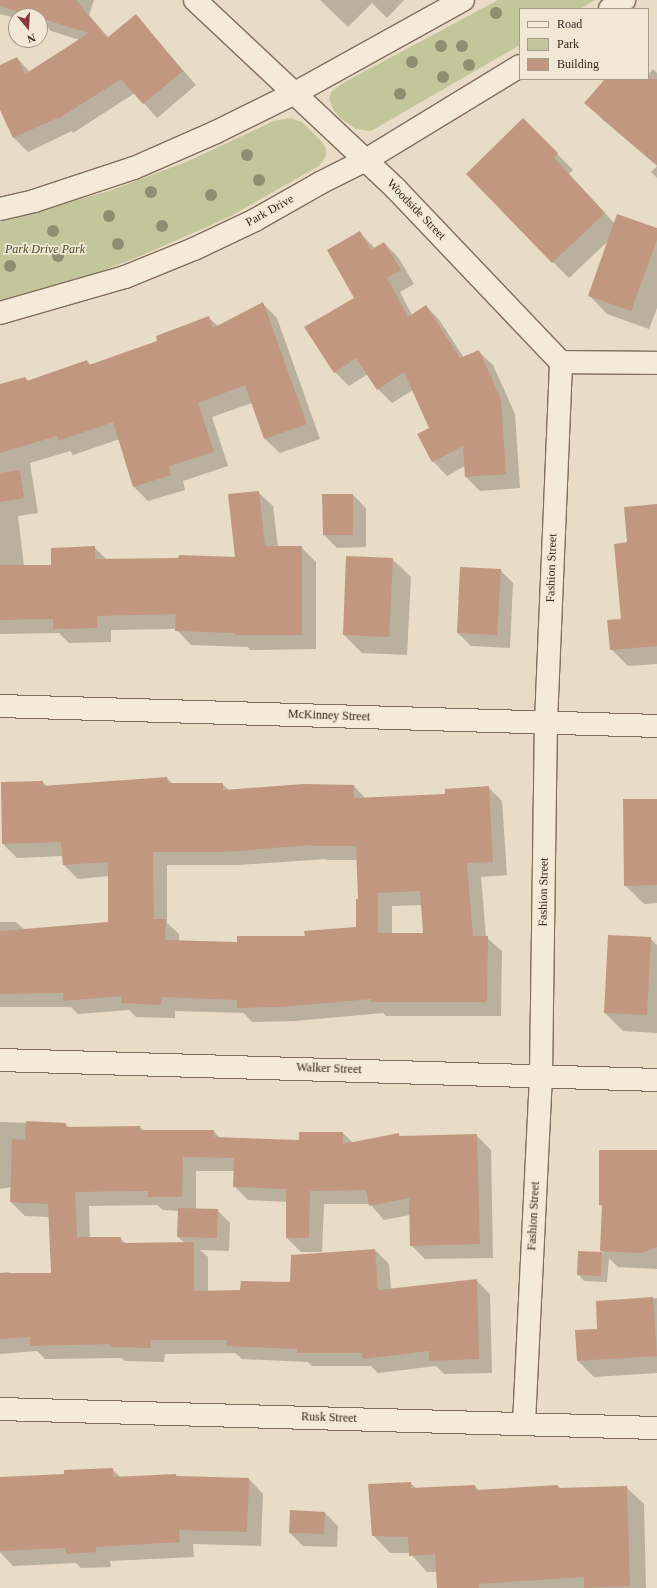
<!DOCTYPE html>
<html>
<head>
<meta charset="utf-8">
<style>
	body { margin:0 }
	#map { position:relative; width:657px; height:1588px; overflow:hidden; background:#e9dcc6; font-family:"Times New Roman",serif }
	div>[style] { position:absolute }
	.green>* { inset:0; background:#c3c59b }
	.shadow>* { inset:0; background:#0003 }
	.building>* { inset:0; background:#c29780 }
	.roads { filter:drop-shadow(1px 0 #826e5e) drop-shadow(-1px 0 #826e5e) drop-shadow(0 1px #826e5e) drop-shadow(0 -1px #826e5e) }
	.minor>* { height:22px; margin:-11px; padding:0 11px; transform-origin:11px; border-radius:11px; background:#f4ead8 }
	.trees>* { width:12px; height:12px; margin:-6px; border-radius:50%; background:#908e70 }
	span { translate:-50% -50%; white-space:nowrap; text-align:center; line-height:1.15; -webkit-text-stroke:3.5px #f1e7d5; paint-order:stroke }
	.street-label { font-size:12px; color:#342820 }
	.park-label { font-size:12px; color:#474e29; font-style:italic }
	.legend { position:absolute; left:519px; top:8px; width:130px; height:72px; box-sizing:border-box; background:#f1e7d5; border:1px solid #a59b8d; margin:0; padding:5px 7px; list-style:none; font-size:12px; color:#342820 }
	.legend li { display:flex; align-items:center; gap:8px; height:20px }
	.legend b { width:20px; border:1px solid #a59b8d }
	.north { position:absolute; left:8px; top:8px; width:40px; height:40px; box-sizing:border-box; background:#f1e7d5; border:1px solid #a59b8d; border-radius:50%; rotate:162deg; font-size:11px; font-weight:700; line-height:16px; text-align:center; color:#342820 }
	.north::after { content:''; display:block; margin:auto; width:14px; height:18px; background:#8a353c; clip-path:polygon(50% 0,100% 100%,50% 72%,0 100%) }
</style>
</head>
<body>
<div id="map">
	<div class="green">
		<div style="clip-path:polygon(498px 0,595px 0,580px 9px,520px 9px,520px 45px,371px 131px,356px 129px,340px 118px,333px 109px,329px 99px,331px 92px,343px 83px)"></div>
		<div style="clip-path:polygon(290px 118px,302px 122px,322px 142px,326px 149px,326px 156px,319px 166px,229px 217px,143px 255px,89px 276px,26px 295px,0 301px,0 222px,109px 191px,186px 162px,274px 121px)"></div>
	</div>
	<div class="shadow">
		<div style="clip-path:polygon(0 0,94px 0,89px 15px,109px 38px,136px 16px,196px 85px,157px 118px,135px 93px,73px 133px,72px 131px,28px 152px,14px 138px,0 108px,0 66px,17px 58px,30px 72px,80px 40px,51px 31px,46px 25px,40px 24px,40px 16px,16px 16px,16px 18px,0 14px)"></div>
		<div style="clip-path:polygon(320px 0,404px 0,387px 18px,372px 3px,348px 27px)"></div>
		<div style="clip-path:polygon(653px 69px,657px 73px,657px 178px,651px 172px,657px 166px,603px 120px,586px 103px,607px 79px,648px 79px,648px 75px)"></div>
		<div style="clip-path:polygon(523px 119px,573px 170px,569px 174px,615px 224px,657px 229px,657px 308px,649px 329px,607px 314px,589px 295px,609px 240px,569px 278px,553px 262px)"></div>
		<div style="clip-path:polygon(360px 233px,375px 248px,384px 243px,398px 257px,414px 284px,400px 292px,412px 315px,426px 306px,440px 321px,464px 358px,478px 351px,493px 365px,515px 414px,520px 488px,480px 491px,466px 477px,465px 466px,447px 476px,433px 461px,431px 428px,413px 390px,392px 403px,378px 389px,368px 374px,349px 386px,335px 372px,355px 298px)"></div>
		<div style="clip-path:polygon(263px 304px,277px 318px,320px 439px,280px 453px,265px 439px,252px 403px,212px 417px,228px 466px,183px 481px,185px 490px,148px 501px,133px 486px,120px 439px,73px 455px,70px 451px,30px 463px,38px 513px,18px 516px,24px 566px,52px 566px,94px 547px,107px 560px,236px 558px,258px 492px,273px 506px,278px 547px,301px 547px,316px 562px,316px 649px,250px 650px,248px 647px,191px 645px,176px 629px,111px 630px,111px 642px,69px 643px,59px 633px,0 634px,0 385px,25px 378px,29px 381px,87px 361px,92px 366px,159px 342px,209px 318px,218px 326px)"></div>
		<div style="clip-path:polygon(353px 495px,366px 508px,366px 547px,337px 548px,324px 535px)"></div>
		<div style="clip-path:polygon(657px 505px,657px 664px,628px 666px,611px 649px,622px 620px,628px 543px)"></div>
		<div style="clip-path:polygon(392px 559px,411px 577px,407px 655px,362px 653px,344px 635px)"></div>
		<div style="clip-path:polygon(500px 570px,513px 583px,510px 648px,471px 646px,458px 633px)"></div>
		<div style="clip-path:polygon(evenodd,167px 778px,173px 784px,222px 784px,230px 791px,354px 786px,366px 799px,446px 795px,488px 787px,502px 801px,507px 875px,481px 877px,486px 937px,502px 951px,501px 1016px,386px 1016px,383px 1013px,295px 1021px,252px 1022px,244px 1013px,175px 1011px,175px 1018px,136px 1017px,129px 1010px,78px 1014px,71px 1007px,0 1007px,0 922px,16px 922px,25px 930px,109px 923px,109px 876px,78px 879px,64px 865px,63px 856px,17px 858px,3px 844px,42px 782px,47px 786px,167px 778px,326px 859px,327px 860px,357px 860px,359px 900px,357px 928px,306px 937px,238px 943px,179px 941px,179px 934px,167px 923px,167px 865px,238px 865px,326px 859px,167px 778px,422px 905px,424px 934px,392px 934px,392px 906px,422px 905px)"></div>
		<div style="clip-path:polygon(657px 801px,657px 903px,644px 904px,625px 885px)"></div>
		<div style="clip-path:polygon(650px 938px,657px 945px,657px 1033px,623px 1031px,605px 1013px)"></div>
		<div style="clip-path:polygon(evenodd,0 1122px,65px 1124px,70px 1128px,140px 1127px,144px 1131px,214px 1131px,220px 1138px,300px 1141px,343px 1133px,353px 1143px,398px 1134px,401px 1137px,477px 1136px,491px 1150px,493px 1258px,425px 1259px,411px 1245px,410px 1215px,384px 1220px,370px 1204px,324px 1204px,322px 1252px,301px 1252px,287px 1238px,287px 1202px,248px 1200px,234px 1186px,234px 1171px,196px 1171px,196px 1210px,217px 1210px,230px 1223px,229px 1251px,200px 1250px,208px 1257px,208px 1292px,241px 1291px,291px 1283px,375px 1250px,389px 1264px,391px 1289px,476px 1280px,490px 1294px,492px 1373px,444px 1374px,436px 1366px,378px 1373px,371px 1366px,312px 1366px,308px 1362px,242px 1359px,235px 1353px,165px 1354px,164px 1362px,125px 1361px,122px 1358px,45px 1359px,37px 1351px,0 1354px,0 1273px,8px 1272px,11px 1274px,52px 1274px,49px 1217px,25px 1216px,11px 1202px,11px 1187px,0 1189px,0 1122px,157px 1205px,163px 1210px,179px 1211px,178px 1237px,185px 1243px,126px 1244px,120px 1238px,90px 1238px,89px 1206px,157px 1205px)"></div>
		<div style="clip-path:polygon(657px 1151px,657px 1269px,618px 1267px,609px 1258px,607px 1282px,584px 1281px,578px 1274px,579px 1252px,604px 1253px,601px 1251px,603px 1208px,600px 1204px)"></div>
		<div style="clip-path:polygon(657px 1298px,657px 1373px,594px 1377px,578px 1361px,598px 1330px,597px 1302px)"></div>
		<div style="clip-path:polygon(112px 1469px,121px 1478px,176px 1475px,178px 1477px,249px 1479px,263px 1494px,261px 1546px,193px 1544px,194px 1557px,110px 1561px,111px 1567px,81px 1568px,76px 1563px,13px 1566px,0 1552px,0 1478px,65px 1475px)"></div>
		<div style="clip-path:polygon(410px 1483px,416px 1488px,475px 1486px,479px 1491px,558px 1486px,561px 1489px,626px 1487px,644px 1504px,646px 1588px,438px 1588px,437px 1572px,427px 1572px,410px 1553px,390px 1553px,373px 1535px)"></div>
		<div style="clip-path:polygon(325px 1513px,338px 1526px,337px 1547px,303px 1546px,290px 1533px)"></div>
	</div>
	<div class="building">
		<div style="clip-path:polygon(0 0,76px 0,107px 38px,136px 14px,183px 71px,143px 104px,121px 79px,58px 119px,57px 118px,13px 138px,0 110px,0 65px,17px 57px,25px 74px,89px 33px,40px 18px,40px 16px,34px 16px,0 6px)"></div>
		<div style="clip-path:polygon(605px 79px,657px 79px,657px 165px,584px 103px)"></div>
		<div style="clip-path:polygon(523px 118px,558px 153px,554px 158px,605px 213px,552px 263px,466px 174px)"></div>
		<div style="clip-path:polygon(617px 214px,657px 228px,657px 240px,631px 311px,588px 296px)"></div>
		<div style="clip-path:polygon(360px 231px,371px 250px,384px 242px,401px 270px,387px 278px,408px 317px,426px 305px,460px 358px,479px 350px,501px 399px,506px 474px,465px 477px,463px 446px,432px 462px,417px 434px,429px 428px,404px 372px,377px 390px,356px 358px,334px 373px,304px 327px,354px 298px,327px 250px)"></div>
		<div style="clip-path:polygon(263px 302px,307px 424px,264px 439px,245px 385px,198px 403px,214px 452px,169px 466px,171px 475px,133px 487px,113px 422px,58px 441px,57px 436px,0 453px,0 384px,25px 377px,27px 381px,87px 360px,89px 365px,157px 341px,156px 336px,209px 316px,213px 328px)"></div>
		<div style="clip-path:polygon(20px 470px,24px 498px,0 502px,0 473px)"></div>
		<div style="clip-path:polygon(259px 491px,265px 546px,302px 546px,302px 635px,235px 635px,235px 633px,175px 631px,176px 614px,97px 616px,97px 628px,53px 629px,53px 619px,0 620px,0 565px,51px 565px,51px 548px,95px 546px,95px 559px,178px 558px,179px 555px,235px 557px,228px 494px)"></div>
		<div style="clip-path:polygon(322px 494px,353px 494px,353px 535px,323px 535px)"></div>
		<div style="clip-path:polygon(657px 504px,657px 646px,610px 650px,607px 620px,621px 619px,614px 544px,627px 542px,624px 507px)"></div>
		<div style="clip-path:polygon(346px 556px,393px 558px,389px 637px,343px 635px)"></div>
		<div style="clip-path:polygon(460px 567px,501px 569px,497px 635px,457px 633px)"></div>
		<div style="clip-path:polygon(evenodd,167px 777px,168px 783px,223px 783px,223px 790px,304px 784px,354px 785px,354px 798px,445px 794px,445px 789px,489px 786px,493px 862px,467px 863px,473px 936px,488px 936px,487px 1002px,371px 1002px,371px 999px,280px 1007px,237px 1008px,237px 1000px,162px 997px,161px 1005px,121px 1003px,121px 996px,63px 1001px,63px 993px,0 994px,0 931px,108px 922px,108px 862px,63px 865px,61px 842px,2px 844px,1px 782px,43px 781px,43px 786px,167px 777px,312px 845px,312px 846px,356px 846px,358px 899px,356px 899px,356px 927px,304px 931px,305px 936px,237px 936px,237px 942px,165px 940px,166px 919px,154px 919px,153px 852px,223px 852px,312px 845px,167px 777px,420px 891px,423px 933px,378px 933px,378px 893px,420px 891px)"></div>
		<div style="clip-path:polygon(623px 799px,657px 799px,657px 885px,624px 886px)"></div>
		<div style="clip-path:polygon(608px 935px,651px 937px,647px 1015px,604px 1013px)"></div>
		<div style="clip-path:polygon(26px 1121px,66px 1123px,66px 1127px,140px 1126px,140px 1130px,214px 1130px,214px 1137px,299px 1140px,299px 1132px,343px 1132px,343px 1144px,399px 1133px,399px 1136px,477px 1134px,480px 1244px,410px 1246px,409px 1198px,369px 1206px,366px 1190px,310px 1191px,309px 1238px,286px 1238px,286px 1189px,233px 1187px,234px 1158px,183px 1157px,182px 1197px,148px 1197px,148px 1191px,75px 1192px,77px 1237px,121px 1237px,121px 1243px,194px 1242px,194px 1291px,240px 1290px,241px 1281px,290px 1282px,291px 1255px,375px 1249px,378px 1290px,477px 1279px,479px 1359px,429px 1361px,429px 1351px,363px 1359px,362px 1353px,297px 1353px,297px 1349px,227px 1346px,227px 1340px,151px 1340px,151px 1348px,110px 1347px,110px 1344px,30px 1346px,30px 1337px,0 1339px,0 1273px,51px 1273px,48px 1204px,10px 1202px,12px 1139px,25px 1140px)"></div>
		<div style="clip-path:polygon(599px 1150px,657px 1150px,657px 1247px,642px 1253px,600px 1251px,602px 1205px,599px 1205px)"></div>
		<div style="clip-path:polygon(178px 1208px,218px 1209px,217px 1238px,177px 1237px)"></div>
		<div style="clip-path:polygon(578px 1251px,602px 1252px,601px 1276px,577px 1275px)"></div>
		<div style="clip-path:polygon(653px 1297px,657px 1356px,577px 1361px,575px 1330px,597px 1329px,596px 1301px)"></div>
		<div style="clip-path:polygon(113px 1468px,113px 1477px,176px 1474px,176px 1476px,249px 1478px,247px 1532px,179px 1530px,180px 1542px,96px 1547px,96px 1552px,66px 1554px,65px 1548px,0 1551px,0 1477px,64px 1474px,64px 1470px)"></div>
		<div style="clip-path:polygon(411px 1482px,411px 1488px,475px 1485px,476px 1490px,558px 1485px,558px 1488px,627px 1486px,630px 1586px,584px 1588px,584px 1577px,479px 1584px,479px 1588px,437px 1588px,435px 1554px,409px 1556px,408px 1537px,372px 1536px,368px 1484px)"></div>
		<div style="clip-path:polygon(290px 1510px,325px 1512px,324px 1534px,289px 1533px)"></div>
	</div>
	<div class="roads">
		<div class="minor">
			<div style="left:195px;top:0;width:276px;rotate:43.2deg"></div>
			<div style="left:396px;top:189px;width:239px;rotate:46.4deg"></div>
			<div style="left:561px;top:362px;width:96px;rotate:0.6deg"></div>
			<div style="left:610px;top:9px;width:17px;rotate:-33deg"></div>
			<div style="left:0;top:209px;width:35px;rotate:-13deg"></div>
			<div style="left:34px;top:201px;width:105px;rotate:-18.3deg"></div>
			<div style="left:134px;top:168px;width:90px;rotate:-23.7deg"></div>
			<div style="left:216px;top:132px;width:88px;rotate:-26.3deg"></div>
			<div style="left:295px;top:93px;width:192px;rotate:-29deg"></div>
			<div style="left:0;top:313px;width:130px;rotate:-16.1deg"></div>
			<div style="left:125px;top:277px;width:74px;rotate:-22.1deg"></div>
			<div style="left:194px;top:249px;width:68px;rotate:-25.4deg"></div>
			<div style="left:255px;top:220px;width:75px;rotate:-29.6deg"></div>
			<div style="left:320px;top:183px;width:51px;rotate:-26.6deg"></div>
			<div style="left:366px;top:160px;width:180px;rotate:-31.4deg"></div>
			<div style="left:0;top:706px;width:657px;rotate:1.74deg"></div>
			<div style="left:0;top:1060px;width:657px;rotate:1.74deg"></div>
			<div style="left:0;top:1409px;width:657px;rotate:1.66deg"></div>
			<div style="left:524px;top:1423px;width:348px;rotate:-87.2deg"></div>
			<div style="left:541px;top:1075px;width:353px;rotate:-89.2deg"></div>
			<div style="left:546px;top:722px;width:360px;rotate:-87.6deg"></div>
		</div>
	</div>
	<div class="trees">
		<div style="left:496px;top:13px"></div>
		<div style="left:441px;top:46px"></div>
		<div style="left:462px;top:46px"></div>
		<div style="left:412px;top:62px"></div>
		<div style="left:469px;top:65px"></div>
		<div style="left:443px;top:77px"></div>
		<div style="left:400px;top:94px"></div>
		<div style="left:247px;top:155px"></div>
		<div style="left:259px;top:180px"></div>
		<div style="left:151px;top:192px"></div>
		<div style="left:211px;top:195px"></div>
		<div style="left:109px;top:216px"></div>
		<div style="left:162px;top:226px"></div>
		<div style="left:53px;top:231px"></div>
		<div style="left:118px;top:244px"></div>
		<div style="left:58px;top:256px"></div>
		<div style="left:10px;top:266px"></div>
	</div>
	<div class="street-label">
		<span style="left:416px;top:210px;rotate:46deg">Woodside Street</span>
		<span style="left:270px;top:211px;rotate:-29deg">Park Drive</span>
		<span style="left:552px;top:568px;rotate:-88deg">Fashion Street</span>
		<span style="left:329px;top:716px;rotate:2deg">McKinney Street</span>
		<span style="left:544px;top:892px;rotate:-89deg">Fashion Street</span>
		<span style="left:329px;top:1069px;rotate:2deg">Walker Street</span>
		<span style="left:534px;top:1216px;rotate:-87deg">Fashion Street</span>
		<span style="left:329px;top:1418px;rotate:2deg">Rusk Street</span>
	</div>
	<div class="park-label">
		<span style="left:45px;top:250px">Park Drive Park</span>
	</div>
	<ul class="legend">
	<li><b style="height:5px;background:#f4ead8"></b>Road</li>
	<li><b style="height:11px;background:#c3c59b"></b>Park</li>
	<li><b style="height:11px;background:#c29780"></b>Building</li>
	</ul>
	<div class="north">N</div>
</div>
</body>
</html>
